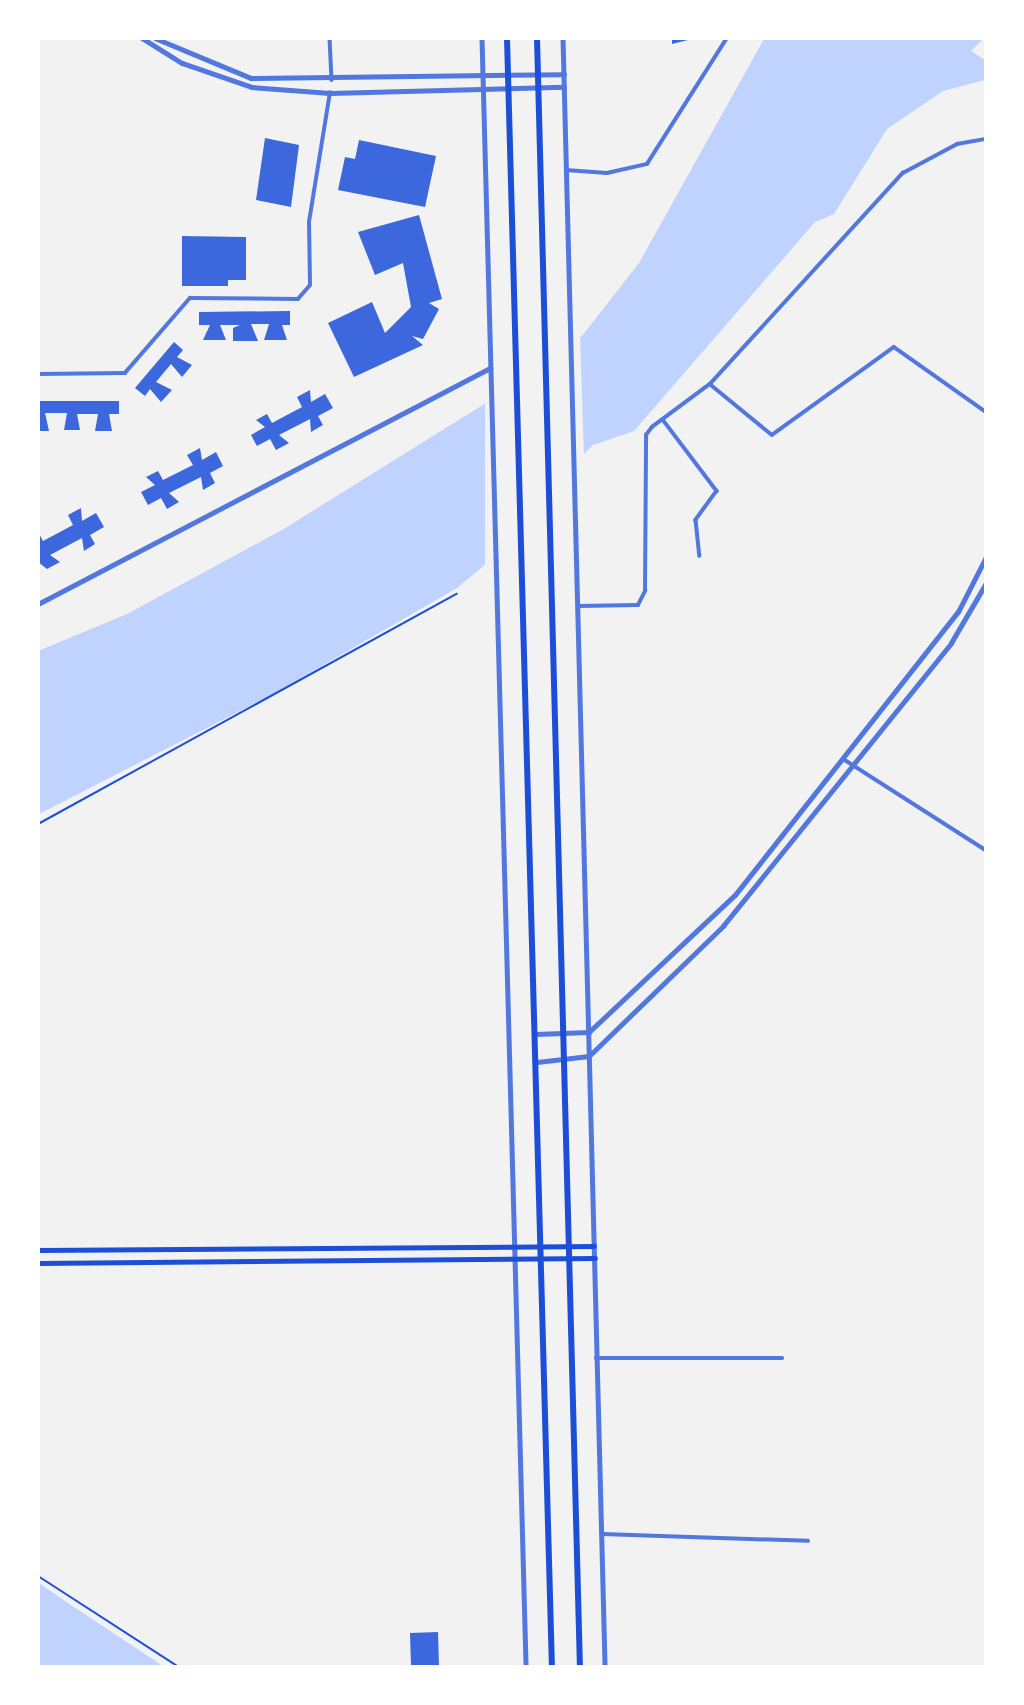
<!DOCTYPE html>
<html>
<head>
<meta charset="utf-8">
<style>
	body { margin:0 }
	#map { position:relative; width:1024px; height:1705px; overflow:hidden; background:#f2f2f2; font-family:Quicksand,sans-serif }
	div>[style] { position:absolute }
	.water>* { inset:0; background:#bfd3fe }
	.pier>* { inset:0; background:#f2f2f2 }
	.building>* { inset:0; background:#3d67dc }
	.path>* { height:2px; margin:-1px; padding:0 1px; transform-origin:1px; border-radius:1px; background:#1d4ed8 }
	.minor>* { height:3.5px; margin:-1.75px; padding:0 1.75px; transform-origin:1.75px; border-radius:1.75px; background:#5277de }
	.tertiary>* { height:4.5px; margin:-2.25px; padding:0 2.25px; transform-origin:2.25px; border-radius:2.25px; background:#5277de }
	.secondary>* { height:5px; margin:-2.5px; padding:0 2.5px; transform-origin:2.5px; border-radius:2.5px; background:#1d4ed8 }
	.primary>* { height:6px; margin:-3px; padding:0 3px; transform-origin:3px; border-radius:3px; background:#1d4ed8 }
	span { translate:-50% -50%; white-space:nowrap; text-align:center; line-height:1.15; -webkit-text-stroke:5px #fff; paint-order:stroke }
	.frame { position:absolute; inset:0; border:40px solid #fff; pointer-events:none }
</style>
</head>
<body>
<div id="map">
	<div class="water">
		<div style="clip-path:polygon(764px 39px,983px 39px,971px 51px,985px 60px,985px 80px,943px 91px,887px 129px,834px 214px,815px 222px,634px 431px,593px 445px,535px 502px,493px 558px,457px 588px,273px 694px,39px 814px,38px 651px,127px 614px,282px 530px,531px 375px,582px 336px,639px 263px)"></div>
		<div style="clip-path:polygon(39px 1583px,71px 1605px,163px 1666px,39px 1666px)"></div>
	</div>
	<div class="pier">
		<div style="clip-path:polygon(580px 334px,584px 458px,485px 569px,485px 400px)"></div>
	</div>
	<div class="building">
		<div style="clip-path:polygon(672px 38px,696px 38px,672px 44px)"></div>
		<div style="clip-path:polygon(265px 138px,299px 145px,291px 207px,256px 200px)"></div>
		<div style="clip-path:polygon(359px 140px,436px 156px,425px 207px,338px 190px,345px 157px,355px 159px)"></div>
		<div style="clip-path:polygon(419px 215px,442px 299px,429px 303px,439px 309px,423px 339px,412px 336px,423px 345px,354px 377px,328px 323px,372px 302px,385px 333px,411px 307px,403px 263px,375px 275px,358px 232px)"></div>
		<div style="clip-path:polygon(182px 236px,246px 237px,246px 280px,228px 280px,228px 286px,182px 286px)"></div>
		<div style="clip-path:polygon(290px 311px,290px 325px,282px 325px,287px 340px,264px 340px,269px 324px,251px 324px,258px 341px,233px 341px,233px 328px,240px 325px,220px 325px,226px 340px,203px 340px,210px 325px,199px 325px,199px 312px)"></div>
		<div style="clip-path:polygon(174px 342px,183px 350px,177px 357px,192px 365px,182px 377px,171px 364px,156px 382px,172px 390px,161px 402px,150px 389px,145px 396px,135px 388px)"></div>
		<div style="clip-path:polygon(310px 390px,311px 402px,325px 394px,333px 408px,318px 416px,323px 425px,311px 432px,310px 419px,279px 435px,289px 443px,276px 450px,270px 439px,257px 446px,251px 435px,265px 427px,256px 420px,267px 414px,272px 423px,302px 407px,297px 397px)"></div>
		<div style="clip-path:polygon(38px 401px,119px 401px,119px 414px,109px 414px,112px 431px,95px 431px,98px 414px,77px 414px,80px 430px,64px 430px,67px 413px,45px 413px,49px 431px,38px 431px)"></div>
		<div style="clip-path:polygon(200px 448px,202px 460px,216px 452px,223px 466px,210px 473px,215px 483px,203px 490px,201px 477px,169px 493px,179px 502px,167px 509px,161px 498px,148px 505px,141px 492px,155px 485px,146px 477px,158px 471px,163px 480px,193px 465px,187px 455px)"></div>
		<div style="clip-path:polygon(81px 508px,82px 521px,96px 513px,104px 527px,90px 535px,95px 544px,84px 551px,82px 538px,50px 555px,60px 562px,47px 569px,38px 562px,38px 532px,43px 541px,73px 525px,68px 515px)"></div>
		<div style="clip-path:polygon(438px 1632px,439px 1666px,411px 1666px,410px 1633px)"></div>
	</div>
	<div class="path">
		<div style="left:38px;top:824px;width:478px;rotate:-28.8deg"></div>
		<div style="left:38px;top:1576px;width:166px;rotate:32.9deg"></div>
	</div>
	<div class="minor">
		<div style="left:330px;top:38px;width:42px;rotate:87.3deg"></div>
		<div style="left:566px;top:170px;width:41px;rotate:4.2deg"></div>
		<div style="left:607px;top:173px;width:41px;rotate:-12.7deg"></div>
		<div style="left:647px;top:164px;width:149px;rotate:-57.6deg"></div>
		<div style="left:38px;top:374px;width:87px;rotate:-0.7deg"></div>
		<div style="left:125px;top:373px;width:99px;rotate:-49.1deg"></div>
		<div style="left:190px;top:298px;width:108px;rotate:0.5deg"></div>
		<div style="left:298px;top:299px;width:18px;rotate:-49deg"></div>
		<div style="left:310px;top:285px;width:63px;rotate:-90.9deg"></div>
		<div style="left:309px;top:222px;width:131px;rotate:-80.8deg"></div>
		<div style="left:710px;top:384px;width:80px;rotate:39.4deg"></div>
		<div style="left:772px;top:435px;width:150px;rotate:-35.8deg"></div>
		<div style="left:894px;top:347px;width:113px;rotate:35.2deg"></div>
		<div style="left:664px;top:421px;width:88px;rotate:52.9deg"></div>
		<div style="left:717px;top:491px;width:36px;rotate:126deg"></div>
		<div style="left:696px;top:520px;width:36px;rotate:84deg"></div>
		<div style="left:578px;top:606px;width:60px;rotate:-1deg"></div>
		<div style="left:638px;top:605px;width:16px;rotate:-63deg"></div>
		<div style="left:645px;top:591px;width:156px;rotate:-89.6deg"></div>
		<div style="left:646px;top:435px;width:10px;rotate:-53deg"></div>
		<div style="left:652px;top:427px;width:72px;rotate:-36.6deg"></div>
		<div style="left:710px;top:384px;width:286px;rotate:-47.6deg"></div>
		<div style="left:903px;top:173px;width:61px;rotate:-28.2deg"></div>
		<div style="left:957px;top:144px;width:29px;rotate:-10deg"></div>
		<div style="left:845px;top:760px;width:167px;rotate:32.6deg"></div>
		<div style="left:596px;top:1358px;width:186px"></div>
		<div style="left:602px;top:1534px;width:206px;rotate:1.9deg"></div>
	</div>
	<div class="tertiary">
		<div style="left:142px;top:38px;width:47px;rotate:32deg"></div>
		<div style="left:182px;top:63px;width:74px;rotate:18.9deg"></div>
		<div style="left:252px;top:87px;width:78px;rotate:4.4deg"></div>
		<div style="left:330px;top:93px;width:234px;rotate:-1.5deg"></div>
		<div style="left:155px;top:38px;width:104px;rotate:22.6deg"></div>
		<div style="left:251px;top:78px;width:313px;rotate:-0.7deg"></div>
		<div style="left:482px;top:38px;width:1629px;rotate:88.45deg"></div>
		<div style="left:563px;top:38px;width:1629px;rotate:88.52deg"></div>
		<div style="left:38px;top:604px;width:510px;rotate:-27.57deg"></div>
		<div style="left:536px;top:1034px;width:53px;rotate:-2.2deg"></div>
		<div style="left:589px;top:1032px;width:200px;rotate:-43.2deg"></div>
		<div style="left:735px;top:895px;width:360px;rotate:-51.8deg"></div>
		<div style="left:958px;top:612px;width:62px;rotate:-63deg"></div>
		<div style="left:537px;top:1062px;width:52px;rotate:-6.6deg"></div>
		<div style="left:589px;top:1056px;width:187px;rotate:-44.1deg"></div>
		<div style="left:723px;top:926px;width:363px;rotate:-51.1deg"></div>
		<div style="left:951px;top:643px;width:69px;rotate:-59.7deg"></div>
	</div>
	<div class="secondary">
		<div style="left:38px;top:1250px;width:556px;rotate:-0.41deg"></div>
		<div style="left:38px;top:1263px;width:557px;rotate:-0.51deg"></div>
	</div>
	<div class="primary">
		<div style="left:507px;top:38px;width:1629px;rotate:88.42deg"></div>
		<div style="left:537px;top:38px;width:1629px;rotate:88.49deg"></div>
	</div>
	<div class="frame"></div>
</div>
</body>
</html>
